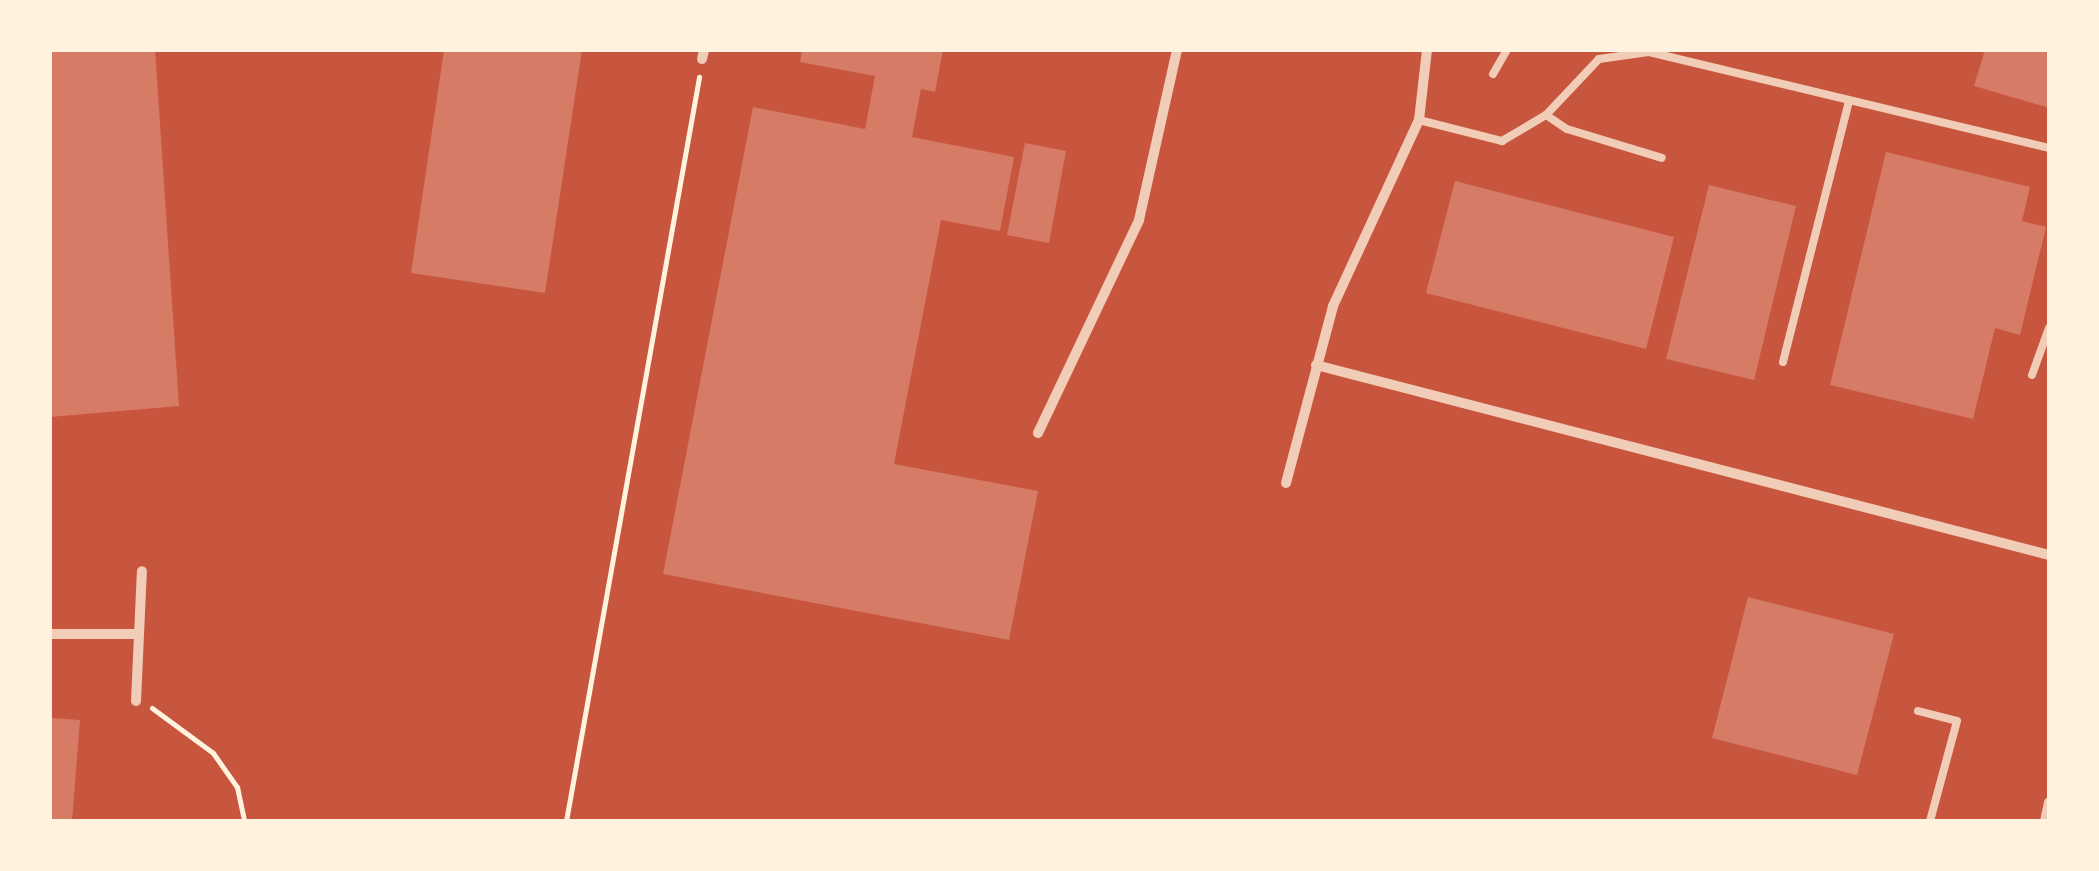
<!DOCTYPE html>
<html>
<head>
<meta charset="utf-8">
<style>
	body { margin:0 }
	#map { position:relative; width:2099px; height:871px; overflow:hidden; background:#c8553d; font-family:Rubik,sans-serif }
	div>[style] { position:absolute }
	.building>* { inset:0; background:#d67c66 }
	.path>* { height:5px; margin:-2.5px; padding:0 2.5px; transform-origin:2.5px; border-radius:2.5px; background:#fff3e0 }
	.service>* { height:8px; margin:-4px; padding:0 4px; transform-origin:4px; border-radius:4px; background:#f1ccb7 }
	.minor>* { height:10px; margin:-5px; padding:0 5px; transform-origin:5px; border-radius:5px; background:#f1ccb7 }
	span { translate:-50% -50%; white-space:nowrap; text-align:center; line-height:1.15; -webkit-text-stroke:8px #fff3e0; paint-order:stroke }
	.frame { position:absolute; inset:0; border:52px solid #fff3e0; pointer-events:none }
</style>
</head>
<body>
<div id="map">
	<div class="building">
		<div style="clip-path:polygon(50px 50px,155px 50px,179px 406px,50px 417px)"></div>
		<div style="clip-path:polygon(444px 50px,582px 50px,545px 293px,411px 273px)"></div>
		<div style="clip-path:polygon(802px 50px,943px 50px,935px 92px,921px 89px,912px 137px,1014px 157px,1000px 231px,941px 220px,894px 464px,1038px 491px,1009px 640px,663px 574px,753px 107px,865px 129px,875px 76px,800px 62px)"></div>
		<div style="clip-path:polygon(1985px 50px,2049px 50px,2049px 108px,1974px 86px)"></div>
		<div style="clip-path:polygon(1025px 143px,1066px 151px,1049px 243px,1007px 235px)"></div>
		<div style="clip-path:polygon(1886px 152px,2030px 187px,2022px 221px,2046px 227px,2020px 335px,1995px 328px,1973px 419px,1830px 385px)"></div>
		<div style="clip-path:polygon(1455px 181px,1674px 237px,1646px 349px,1426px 293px)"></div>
		<div style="clip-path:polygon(1709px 185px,1796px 206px,1754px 380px,1666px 359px)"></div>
		<div style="clip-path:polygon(1748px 597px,1894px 634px,1857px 775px,1712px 738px)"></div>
		<div style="clip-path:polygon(50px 718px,80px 720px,72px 821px,50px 821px)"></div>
	</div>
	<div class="path">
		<div style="left:152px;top:708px;width:76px;rotate:36.4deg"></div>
		<div style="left:213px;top:753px;width:42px;rotate:54.8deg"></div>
		<div style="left:237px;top:787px;width:35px;rotate:78deg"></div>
		<div style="left:566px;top:821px;width:756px;rotate:-79.86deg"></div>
	</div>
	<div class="service">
		<div style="left:1493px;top:74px;width:28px;rotate:-60deg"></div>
		<div style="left:1546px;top:115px;width:25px;rotate:34deg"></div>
		<div style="left:1567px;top:129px;width:99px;rotate:17deg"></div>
		<div style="left:1419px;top:120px;width:86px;rotate:14.2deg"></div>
		<div style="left:1502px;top:141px;width:51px;rotate:-30.6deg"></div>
		<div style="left:1546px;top:115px;width:77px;rotate:-46.6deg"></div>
		<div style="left:1599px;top:59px;width:50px;rotate:-8deg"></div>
		<div style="left:1649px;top:52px;width:411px;rotate:13.5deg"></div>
		<div style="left:1783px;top:362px;width:268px;rotate:-75.8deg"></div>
		<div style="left:2032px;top:375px;width:50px;rotate:-70.1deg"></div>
		<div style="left:1918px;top:711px;width:40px;rotate:14.4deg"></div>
		<div style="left:1957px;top:721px;width:104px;rotate:105.1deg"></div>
	</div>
	<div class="minor">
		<div style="left:702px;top:59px;width:9px;rotate:-77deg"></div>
		<div style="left:1316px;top:365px;width:757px;rotate:14.53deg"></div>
		<div style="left:1038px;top:433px;width:236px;rotate:-64.6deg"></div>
		<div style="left:1139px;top:220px;width:174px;rotate:-77.4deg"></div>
		<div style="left:1286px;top:483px;width:183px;rotate:-75.1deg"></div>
		<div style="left:1333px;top:306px;width:205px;rotate:-65.2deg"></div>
		<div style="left:1419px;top:120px;width:70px;rotate:-83.5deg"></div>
		<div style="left:50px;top:634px;width:88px"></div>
		<div style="left:136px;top:701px;width:130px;rotate:-87.4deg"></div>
		<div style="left:2045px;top:821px;width:19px;rotate:-78deg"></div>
	</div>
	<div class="frame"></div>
</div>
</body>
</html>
